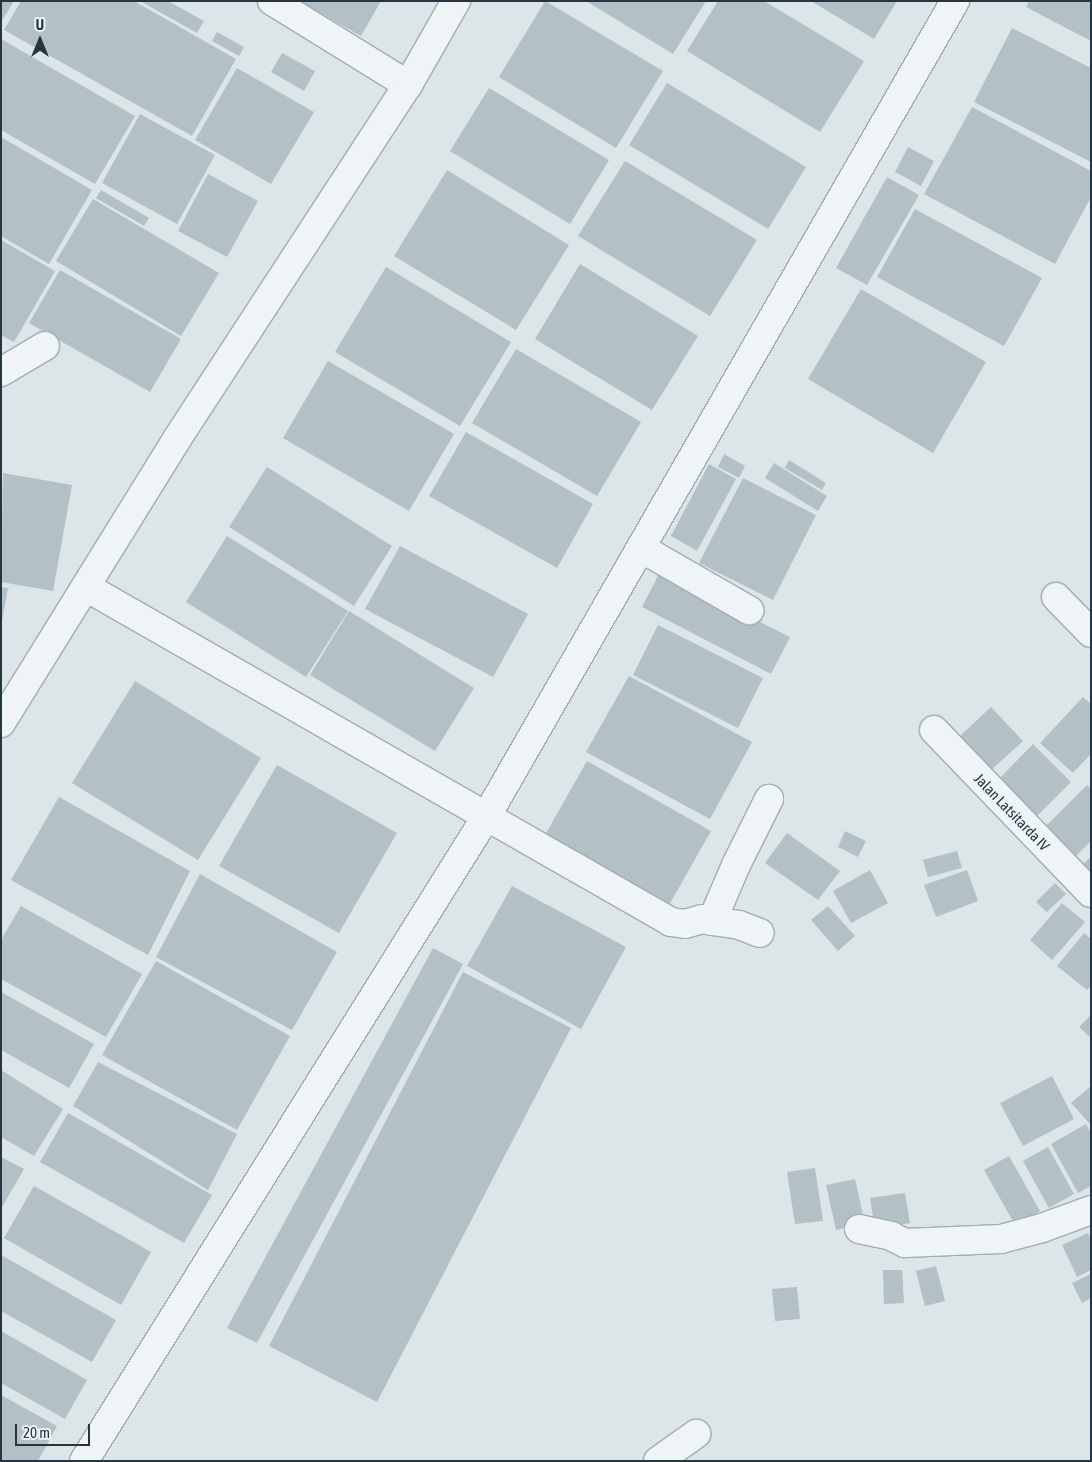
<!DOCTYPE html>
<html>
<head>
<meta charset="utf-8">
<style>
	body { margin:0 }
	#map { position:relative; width:1092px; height:1462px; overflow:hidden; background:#dce5e8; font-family:"Asap Condensed",sans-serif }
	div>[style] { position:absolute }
	.building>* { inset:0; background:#b3c0c6 }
	.roads { filter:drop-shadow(1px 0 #a1adb2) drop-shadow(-1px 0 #a1adb2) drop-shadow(0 1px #a1adb2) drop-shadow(0 -1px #a1adb2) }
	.minor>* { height:28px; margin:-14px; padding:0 14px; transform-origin:14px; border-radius:14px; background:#eff4f6 }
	span { translate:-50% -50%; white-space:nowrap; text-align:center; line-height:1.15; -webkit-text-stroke:4.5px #ecf3f6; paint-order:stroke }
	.street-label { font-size:15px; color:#243740 }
	.frame { position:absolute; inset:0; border:2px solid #243740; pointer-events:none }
	.north { position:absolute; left:15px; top:15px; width:50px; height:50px; -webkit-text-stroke:4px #ecf3f6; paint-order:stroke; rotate:0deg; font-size:14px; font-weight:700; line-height:20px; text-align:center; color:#243740 }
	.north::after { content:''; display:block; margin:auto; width:18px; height:22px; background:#243740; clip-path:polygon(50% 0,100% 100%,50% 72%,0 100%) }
	.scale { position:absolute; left:15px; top:1424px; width:75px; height:22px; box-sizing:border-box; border:2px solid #243740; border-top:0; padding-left:6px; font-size:15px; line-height:18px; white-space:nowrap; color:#243740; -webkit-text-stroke:4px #ecf3f6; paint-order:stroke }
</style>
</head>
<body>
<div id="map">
	<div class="building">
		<div style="clip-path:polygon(1px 1px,14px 1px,1px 22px)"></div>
		<div style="clip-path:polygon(21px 1px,134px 1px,236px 59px,192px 136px,4px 30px)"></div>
		<div style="clip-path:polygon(140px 1px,168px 1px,204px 21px,197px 33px)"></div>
		<div style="clip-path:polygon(299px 1px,381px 1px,361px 36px)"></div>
		<div style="clip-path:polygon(545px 1px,663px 71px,616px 148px,499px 77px)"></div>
		<div style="clip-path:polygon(586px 1px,706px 1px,673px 54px)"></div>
		<div style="clip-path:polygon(718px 1px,764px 1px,864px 61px,820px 132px,687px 51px)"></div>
		<div style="clip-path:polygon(811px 1px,897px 1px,874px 39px)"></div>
		<div style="clip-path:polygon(1029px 1px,1091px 1px,1091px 41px,1026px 7px)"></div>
		<div style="clip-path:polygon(1012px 28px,1091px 68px,1091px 162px,974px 102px)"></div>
		<div style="clip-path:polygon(217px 32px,244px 47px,239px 56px,212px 41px)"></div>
		<div style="clip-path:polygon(1px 39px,135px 116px,95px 184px,1px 130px)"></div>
		<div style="clip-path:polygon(282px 53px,315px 71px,304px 91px,271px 72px)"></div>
		<div style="clip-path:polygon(237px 68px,314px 112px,271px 184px,195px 140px)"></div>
		<div style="clip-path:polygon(667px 83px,806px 167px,768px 229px,629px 145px)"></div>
		<div style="clip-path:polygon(489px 88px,609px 160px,570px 224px,450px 151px)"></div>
		<div style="clip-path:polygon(972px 107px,1091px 171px,1091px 197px,1055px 264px,924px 194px)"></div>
		<div style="clip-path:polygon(140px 114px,215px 155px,177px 224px,102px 183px)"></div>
		<div style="clip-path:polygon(1px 137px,92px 190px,49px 264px,1px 236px)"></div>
		<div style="clip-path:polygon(908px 147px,934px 161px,921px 186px,895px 172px)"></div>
		<div style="clip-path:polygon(625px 161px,757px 240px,710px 316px,578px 236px)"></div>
		<div style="clip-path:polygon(447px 170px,569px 245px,516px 330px,394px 256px)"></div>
		<div style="clip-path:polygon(208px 174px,258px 201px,227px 257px,178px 231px)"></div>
		<div style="clip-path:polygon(887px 177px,919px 195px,867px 285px,836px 268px)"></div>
		<div style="clip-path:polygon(101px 190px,149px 218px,144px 226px,96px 198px)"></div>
		<div style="clip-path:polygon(93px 199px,219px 273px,181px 336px,56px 261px)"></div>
		<div style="clip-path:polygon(915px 209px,1042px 278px,1004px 346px,877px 277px)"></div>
		<div style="clip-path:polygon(1px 240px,55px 271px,14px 342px,1px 335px)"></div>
		<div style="clip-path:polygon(580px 264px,698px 336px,652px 410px,535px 339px)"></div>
		<div style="clip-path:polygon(386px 267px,511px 342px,460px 426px,335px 352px)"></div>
		<div style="clip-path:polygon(60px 270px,181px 339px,150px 392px,29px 323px)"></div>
		<div style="clip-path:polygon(861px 289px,986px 362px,933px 453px,808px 379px)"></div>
		<div style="clip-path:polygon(516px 349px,641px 422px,597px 496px,472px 423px)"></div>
		<div style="clip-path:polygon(328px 361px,454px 434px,409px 511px,283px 438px)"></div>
		<div style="clip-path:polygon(466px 432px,593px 504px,557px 568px,429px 496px)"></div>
		<div style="clip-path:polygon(724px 454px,745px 466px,739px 478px,718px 467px)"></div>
		<div style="clip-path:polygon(789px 460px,826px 483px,822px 490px,785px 468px)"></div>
		<div style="clip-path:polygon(774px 463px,827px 496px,818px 511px,765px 478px)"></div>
		<div style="clip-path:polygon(709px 464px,736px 479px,697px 551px,671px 536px)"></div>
		<div style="clip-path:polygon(267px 467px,392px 546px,354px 606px,229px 527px)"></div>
		<div style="clip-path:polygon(3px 473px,72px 485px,53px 591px,1px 582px)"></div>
		<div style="clip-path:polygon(743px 478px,816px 515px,773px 600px,699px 563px)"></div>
		<div style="clip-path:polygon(227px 536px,348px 611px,306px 677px,186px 602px)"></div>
		<div style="clip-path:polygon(400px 546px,528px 614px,493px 677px,365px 609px)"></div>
		<div style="clip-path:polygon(660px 572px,790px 637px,771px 674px,642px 607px)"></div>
		<div style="clip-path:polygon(1px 587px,8px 588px,2px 621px,1px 621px)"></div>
		<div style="clip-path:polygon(349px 611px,474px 688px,435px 751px,310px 675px)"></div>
		<div style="clip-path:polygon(658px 625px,763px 678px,738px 728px,633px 675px)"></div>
		<div style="clip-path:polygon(629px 676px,752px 742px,710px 819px,586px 752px)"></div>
		<div style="clip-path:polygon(135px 681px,261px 758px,198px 860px,72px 783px)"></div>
		<div style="clip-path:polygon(1083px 697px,1091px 704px,1091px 754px,1073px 773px,1040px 743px)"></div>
		<div style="clip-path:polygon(991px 707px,1023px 741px,989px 772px,957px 739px)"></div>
		<div style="clip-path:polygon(1033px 744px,1071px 782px,1034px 819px,996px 782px)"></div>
		<div style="clip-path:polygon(587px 761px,711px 831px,669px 905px,545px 835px)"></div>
		<div style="clip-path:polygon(277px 765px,397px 833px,339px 933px,219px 866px)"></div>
		<div style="clip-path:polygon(1087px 785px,1091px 789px,1091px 841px,1074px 858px,1044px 828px)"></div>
		<div style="clip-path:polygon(59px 797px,190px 871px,148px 955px,11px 880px)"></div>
		<div style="clip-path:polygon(845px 831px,866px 841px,858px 857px,838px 847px)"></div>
		<div style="clip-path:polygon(787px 833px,840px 871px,818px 900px,765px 863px)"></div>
		<div style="clip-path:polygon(957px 851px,962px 868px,928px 877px,923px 860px)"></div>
		<div style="clip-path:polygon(1091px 857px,1091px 873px,1083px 864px)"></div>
		<div style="clip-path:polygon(870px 870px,888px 903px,851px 923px,833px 891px)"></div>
		<div style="clip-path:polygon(967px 870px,978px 901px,936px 917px,924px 885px)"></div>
		<div style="clip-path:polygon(200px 874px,337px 952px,292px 1030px,156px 957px)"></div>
		<div style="clip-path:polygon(1055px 883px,1066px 894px,1047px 912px,1036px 902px)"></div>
		<div style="clip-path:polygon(512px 886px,626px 947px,581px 1029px,467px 966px)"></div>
		<div style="clip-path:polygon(1062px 903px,1085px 922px,1052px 960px,1030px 940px)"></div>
		<div style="clip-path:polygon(21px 906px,142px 974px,106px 1037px,1px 979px,1px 940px)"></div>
		<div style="clip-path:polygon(828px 906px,855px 936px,838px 951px,811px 920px)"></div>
		<div style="clip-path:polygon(1084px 933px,1091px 939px,1091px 986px,1087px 990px,1057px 966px)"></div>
		<div style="clip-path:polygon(433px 948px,463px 964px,257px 1343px,227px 1328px)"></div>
		<div style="clip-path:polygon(156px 961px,290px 1036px,237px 1130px,102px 1055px)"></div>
		<div style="clip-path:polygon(463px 972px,571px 1028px,377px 1402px,269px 1346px)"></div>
		<div style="clip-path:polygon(1px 992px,94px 1044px,69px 1088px,1px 1050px)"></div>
		<div style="clip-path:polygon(1091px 1015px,1091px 1038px,1079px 1027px)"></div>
		<div style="clip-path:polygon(98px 1062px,237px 1134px,208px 1190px,73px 1106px)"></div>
		<div style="clip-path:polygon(1px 1070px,63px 1109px,34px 1156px,1px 1137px)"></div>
		<div style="clip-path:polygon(1052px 1076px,1074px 1119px,1023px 1146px,1000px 1103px)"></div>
		<div style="clip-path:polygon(1091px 1086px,1091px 1125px,1071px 1103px)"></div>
		<div style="clip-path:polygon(68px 1113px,212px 1195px,184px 1243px,40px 1162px)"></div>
		<div style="clip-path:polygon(1086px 1124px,1091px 1133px,1091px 1186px,1078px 1193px,1051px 1144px)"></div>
		<div style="clip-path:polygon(1048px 1147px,1074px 1194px,1049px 1208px,1023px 1161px)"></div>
		<div style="clip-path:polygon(1009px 1156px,1040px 1211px,1015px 1225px,984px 1170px)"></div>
		<div style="clip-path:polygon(1px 1157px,24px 1169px,1px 1209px)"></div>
		<div style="clip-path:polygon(815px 1168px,823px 1221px,795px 1224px,787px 1172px)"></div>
		<div style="clip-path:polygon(855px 1179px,865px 1224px,836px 1230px,826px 1185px)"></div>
		<div style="clip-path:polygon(34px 1186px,151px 1252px,121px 1305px,4px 1238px)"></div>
		<div style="clip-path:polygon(905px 1193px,910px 1223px,875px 1229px,870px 1198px)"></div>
		<div style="clip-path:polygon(1088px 1233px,1091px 1240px,1091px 1270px,1077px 1277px,1062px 1245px)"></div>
		<div style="clip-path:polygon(1px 1255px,116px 1320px,92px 1362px,1px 1311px)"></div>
		<div style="clip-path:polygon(936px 1266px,945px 1301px,925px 1306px,916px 1271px)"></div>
		<div style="clip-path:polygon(883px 1270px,902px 1270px,904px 1303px,884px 1304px)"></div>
		<div style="clip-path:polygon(1091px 1274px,1091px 1298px,1082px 1303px,1072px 1283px)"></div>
		<div style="clip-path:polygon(797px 1287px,800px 1319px,775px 1321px,772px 1289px)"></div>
		<div style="clip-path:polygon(1px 1331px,87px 1380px,65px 1419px,1px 1383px)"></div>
		<div style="clip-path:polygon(1px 1395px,57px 1426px,38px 1461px,1px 1461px)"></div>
	</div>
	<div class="roads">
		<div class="minor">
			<div style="left:272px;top:1px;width:160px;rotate:31.7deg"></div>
			<div style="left:1px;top:372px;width:51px;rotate:-30.6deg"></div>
			<div style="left:641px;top:548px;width:125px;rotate:29.9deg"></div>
			<div style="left:86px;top:587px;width:674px;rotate:29.8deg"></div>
			<div style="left:671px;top:922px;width:14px;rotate:8deg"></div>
			<div style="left:685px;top:924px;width:18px;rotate:-16deg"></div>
			<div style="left:702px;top:919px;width:10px;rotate:11deg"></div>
			<div style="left:712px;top:921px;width:27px;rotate:8deg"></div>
			<div style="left:739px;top:925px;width:22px;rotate:21deg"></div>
			<div style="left:1056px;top:597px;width:50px;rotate:45.8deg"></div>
			<div style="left:1px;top:723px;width:334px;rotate:-58.2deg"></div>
			<div style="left:177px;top:439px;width:423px;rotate:-56.9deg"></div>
			<div style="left:408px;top:85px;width:97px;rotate:-60.3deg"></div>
			<div style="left:934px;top:730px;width:226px;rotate:46.1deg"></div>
			<div style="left:712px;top:921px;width:61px;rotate:-66.8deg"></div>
			<div style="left:736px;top:865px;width:74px;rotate:-63.4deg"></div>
			<div style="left:859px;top:1229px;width:33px;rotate:12deg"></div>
			<div style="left:891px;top:1236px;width:16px;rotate:27deg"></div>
			<div style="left:905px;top:1243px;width:96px;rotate:-2.4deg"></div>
			<div style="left:1001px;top:1239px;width:42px;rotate:-15deg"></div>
			<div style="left:1042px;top:1228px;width:52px;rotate:-20.2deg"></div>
			<div style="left:84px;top:1461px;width:759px;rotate:-58.03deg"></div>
			<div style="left:486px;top:817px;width:941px;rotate:-60.11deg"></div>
			<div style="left:658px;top:1461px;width:47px;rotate:-35.4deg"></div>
		</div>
	</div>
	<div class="street-label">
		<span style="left:1012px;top:812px;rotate:46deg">Jalan Latsitarda IV</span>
	</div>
	<div class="frame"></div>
	<div class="north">U</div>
	<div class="scale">20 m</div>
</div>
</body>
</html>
